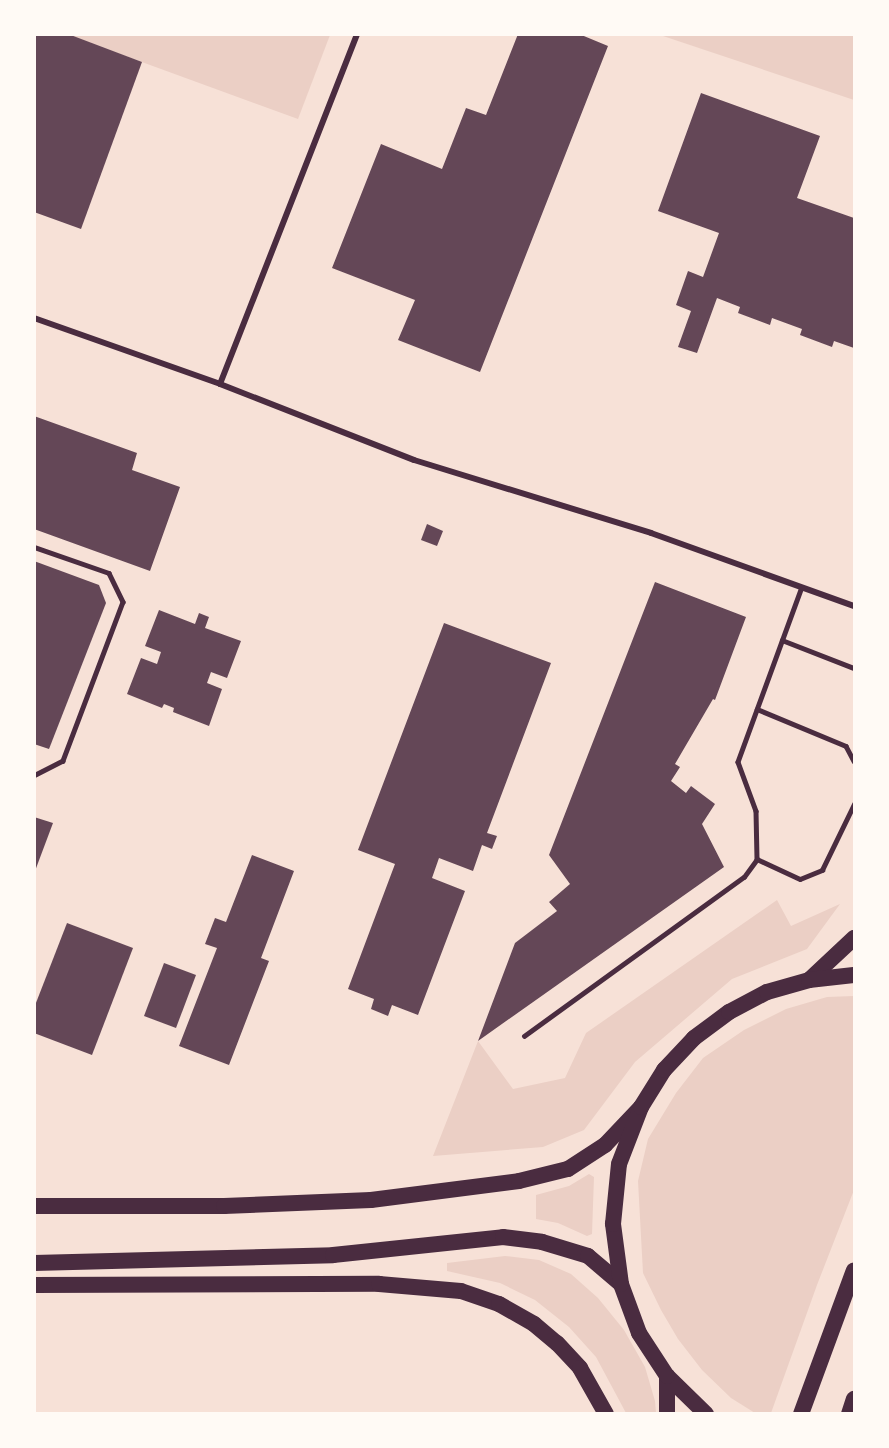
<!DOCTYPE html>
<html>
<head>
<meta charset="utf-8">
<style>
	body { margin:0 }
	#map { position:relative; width:889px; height:1448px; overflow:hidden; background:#f7e1d7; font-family:"Work Sans",sans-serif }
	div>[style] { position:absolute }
	.green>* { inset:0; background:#ebcfc5 }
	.building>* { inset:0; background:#644757 }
	.service>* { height:4.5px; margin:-2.25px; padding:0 2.25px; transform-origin:2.25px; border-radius:2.25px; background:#4a2c40 }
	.minor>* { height:6px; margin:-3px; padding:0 3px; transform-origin:3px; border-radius:3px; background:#4a2c40 }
	.trunk>* { height:16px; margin:-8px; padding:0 8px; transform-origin:8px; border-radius:8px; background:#4a2c40 }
	span { translate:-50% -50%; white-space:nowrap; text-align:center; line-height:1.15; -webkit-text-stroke:6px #fffaf5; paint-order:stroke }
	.frame { position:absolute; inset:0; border:36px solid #fffaf5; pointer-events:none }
</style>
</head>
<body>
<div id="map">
	<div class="green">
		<div style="clip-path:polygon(68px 35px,330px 35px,298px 119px)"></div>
		<div style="clip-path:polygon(660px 35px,854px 35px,854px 100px)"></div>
		<div style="clip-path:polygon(777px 900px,791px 926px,840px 904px,807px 949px,732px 979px,635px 1062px,584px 1130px,543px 1147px,433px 1156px,478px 1041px,513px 1089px,565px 1078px,586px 1033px)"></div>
		<div style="clip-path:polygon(854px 996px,854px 1190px,817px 1285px,771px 1413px,755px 1413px,731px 1398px,702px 1370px,678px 1339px,661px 1310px,643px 1273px,638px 1181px,648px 1139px,676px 1093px,703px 1058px,744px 1030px,786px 1009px,827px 997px)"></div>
		<div style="clip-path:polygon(589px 1174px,594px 1177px,592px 1234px,587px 1236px,558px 1223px,536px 1219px,536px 1195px,569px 1186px)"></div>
		<div style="clip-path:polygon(505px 1256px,539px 1260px,571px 1274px,598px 1298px,624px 1330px,645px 1367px,655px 1401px,656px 1413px,626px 1413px,596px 1357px,569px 1327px,535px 1300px,500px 1283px,447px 1271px,447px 1263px)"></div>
	</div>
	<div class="building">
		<div style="clip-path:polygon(34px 34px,68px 34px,142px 62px,81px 229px,34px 212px)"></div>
		<div style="clip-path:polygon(518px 34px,579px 34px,608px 46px,480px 372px,398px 340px,415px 300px,332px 268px,381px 144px,442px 169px,466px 108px,486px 115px)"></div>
		<div style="clip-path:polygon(701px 93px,820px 136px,797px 198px,854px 218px,854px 348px,834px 341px,832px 347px,800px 335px,802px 329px,772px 318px,770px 325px,738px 313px,740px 307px,717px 298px,697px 353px,678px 347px,691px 311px,676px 305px,688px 271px,703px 277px,719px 233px,658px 211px)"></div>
		<div style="clip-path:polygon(34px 416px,137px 453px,132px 470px,180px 487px,150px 571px,34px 529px)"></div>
		<div style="clip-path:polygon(427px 524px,443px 531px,437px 546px,421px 540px)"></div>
		<div style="clip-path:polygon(34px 561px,99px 585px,106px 603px,49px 749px,34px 744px)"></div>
		<div style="clip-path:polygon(655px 582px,746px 617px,715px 700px,713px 699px,675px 764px,680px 767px,671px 781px,686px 793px,691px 786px,715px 804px,702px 824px,724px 867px,478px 1041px,515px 943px,557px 911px,549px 902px,570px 884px,549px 855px)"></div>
		<div style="clip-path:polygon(159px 610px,195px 624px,199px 613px,209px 617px,205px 628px,241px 641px,227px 678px,211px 672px,207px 683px,222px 689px,209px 726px,173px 712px,174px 708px,164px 704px,162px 708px,127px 694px,141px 658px,157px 664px,161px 652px,145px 646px)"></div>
		<div style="clip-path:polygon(444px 623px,551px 663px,487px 833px,497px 836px,492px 849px,482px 845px,473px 871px,439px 858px,432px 878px,465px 891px,418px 1015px,392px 1005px,388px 1016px,371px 1009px,374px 999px,348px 989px,395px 864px,358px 850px)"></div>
		<div style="clip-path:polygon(34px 817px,53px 823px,35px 871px,34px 871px)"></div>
		<div style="clip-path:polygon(252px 855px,294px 871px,261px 958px,269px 961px,229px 1065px,179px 1046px,217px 948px,205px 944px,215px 918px,226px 922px)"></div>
		<div style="clip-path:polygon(67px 923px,133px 948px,92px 1055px,34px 1033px,34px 1008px)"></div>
		<div style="clip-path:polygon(164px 963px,196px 975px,176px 1028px,144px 1016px)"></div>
	</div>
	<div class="service">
		<div style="left:34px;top:547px;width:79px;rotate:19.1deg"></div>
		<div style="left:109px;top:573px;width:32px;rotate:64deg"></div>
		<div style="left:123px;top:602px;width:170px;rotate:110.7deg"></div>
		<div style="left:63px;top:761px;width:33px;rotate:153deg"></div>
		<div style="left:802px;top:587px;width:186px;rotate:110.1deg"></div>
		<div style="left:738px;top:762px;width:52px;rotate:69.8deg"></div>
		<div style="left:756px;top:811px;width:48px;rotate:88.8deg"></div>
		<div style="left:757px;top:859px;width:47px;rotate:24.9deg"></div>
		<div style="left:800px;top:879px;width:24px;rotate:-22deg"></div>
		<div style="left:822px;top:870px;width:73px;rotate:-64.1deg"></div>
		<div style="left:782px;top:640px;width:77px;rotate:21.3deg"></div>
		<div style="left:757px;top:709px;width:96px;rotate:22.6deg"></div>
		<div style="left:846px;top:746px;width:17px;rotate:62deg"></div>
		<div style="left:524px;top:1036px;width:271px;rotate:-35.9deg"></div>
		<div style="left:744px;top:877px;width:22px;rotate:-54deg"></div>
	</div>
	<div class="minor">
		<div style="left:34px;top:318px;width:197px;rotate:19.5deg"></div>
		<div style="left:220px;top:384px;width:208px;rotate:21.4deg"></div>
		<div style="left:414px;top:460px;width:248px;rotate:17.1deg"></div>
		<div style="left:651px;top:533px;width:216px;rotate:19.8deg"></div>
		<div style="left:220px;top:384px;width:376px;rotate:-68.6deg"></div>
	</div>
	<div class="trunk">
		<div style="left:809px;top:980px;width:62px;rotate:-43deg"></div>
		<div style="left:34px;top:1206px;width:190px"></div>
		<div style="left:224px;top:1206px;width:147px;rotate:-2.3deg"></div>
		<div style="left:371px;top:1200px;width:149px;rotate:-7.3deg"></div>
		<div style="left:519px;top:1181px;width:50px;rotate:-13.8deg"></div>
		<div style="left:568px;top:1169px;width:44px;rotate:-33deg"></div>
		<div style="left:605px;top:1145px;width:52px;rotate:-46.5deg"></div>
		<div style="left:34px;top:1263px;width:299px;rotate:-1.5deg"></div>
		<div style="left:333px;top:1255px;width:171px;rotate:-6deg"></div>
		<div style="left:503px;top:1237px;width:39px;rotate:7deg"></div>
		<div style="left:542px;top:1242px;width:48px;rotate:16.9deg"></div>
		<div style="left:588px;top:1256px;width:43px;rotate:40.3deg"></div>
		<div style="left:34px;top:1285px;width:345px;rotate:-0.2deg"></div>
		<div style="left:379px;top:1284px;width:82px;rotate:4.9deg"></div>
		<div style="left:461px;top:1291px;width:40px;rotate:18.9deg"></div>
		<div style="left:499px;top:1304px;width:40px;rotate:29.7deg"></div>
		<div style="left:534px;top:1324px;width:30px;rotate:40deg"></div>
		<div style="left:557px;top:1343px;width:34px;rotate:47deg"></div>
		<div style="left:580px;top:1368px;width:53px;rotate:60.5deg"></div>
		<div style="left:667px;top:1414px;width:38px;rotate:-90deg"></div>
		<div style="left:706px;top:1414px;width:54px;rotate:-135.7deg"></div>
		<div style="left:667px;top:1376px;width:51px;rotate:-123.1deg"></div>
		<div style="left:639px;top:1333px;width:52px;rotate:-110.2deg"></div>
		<div style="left:621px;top:1284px;width:61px;rotate:-97.6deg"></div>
		<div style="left:613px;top:1224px;width:60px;rotate:-84.3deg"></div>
		<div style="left:619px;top:1164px;width:61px;rotate:-68.9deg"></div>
		<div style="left:641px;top:1107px;width:44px;rotate:-58.1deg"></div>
		<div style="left:664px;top:1070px;width:44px;rotate:-46.8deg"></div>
		<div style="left:694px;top:1038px;width:44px;rotate:-36.6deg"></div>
		<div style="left:729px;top:1012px;width:43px;rotate:-27.8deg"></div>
		<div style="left:767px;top:992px;width:44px;rotate:-15.9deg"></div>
		<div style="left:809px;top:980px;width:45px;rotate:-6.3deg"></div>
		<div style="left:801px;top:1414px;width:153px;rotate:-69.8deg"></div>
		<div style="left:849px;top:1414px;width:16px;rotate:-72deg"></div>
	</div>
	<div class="frame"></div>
</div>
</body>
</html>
